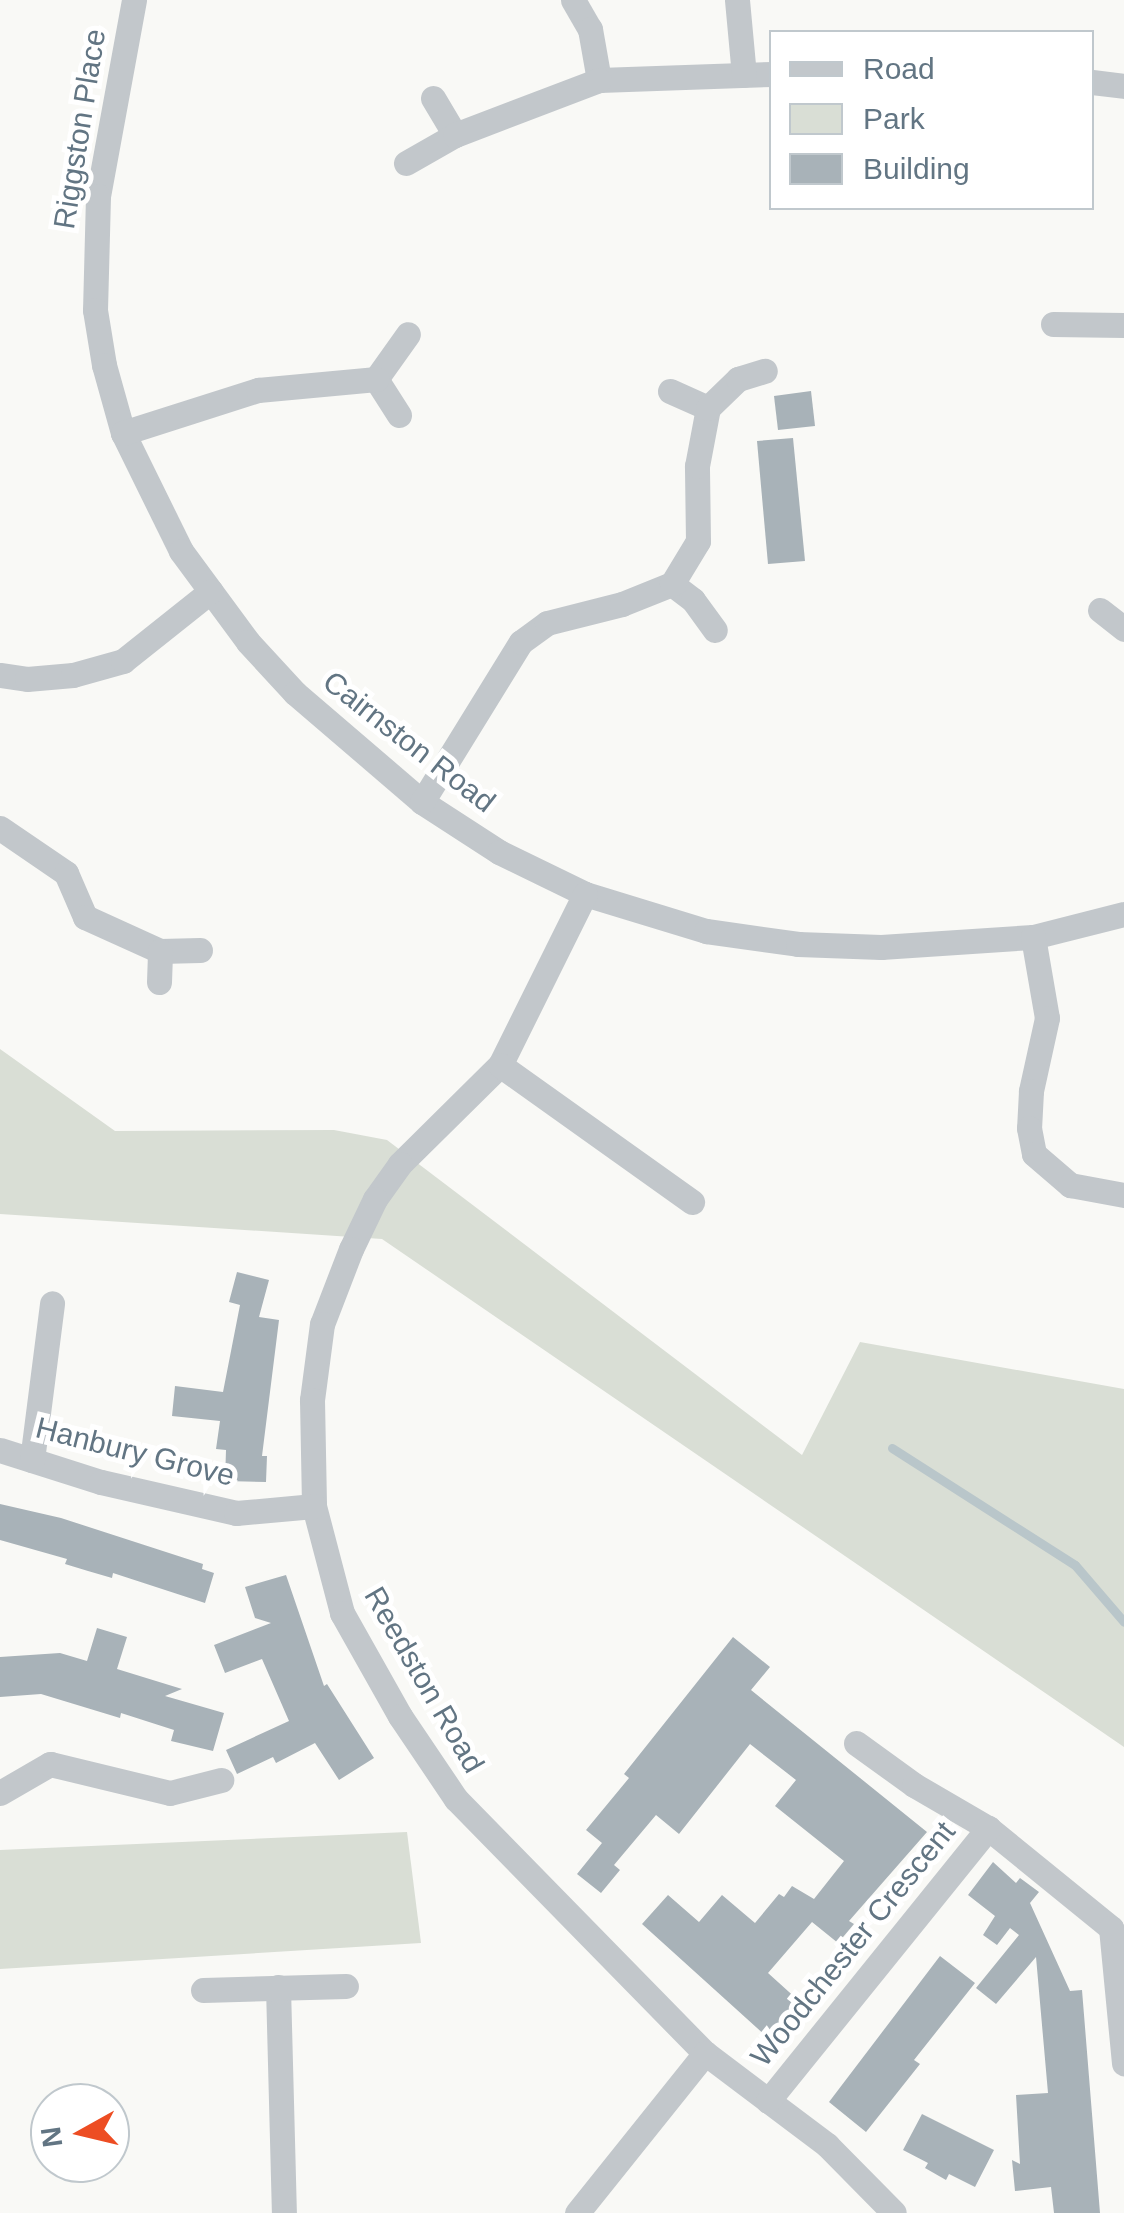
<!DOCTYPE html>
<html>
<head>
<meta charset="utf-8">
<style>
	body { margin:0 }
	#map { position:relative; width:1124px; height:2213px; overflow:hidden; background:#f9f9f6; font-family:Helvetica,sans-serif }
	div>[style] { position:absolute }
	.green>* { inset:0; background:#d9ded5 }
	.stream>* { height:9px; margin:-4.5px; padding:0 4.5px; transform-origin:4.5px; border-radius:4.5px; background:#b9c6ca }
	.building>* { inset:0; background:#a8b2b8 }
	.street>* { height:25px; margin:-12.5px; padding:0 12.5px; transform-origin:12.5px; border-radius:12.5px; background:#c2c7cb }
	span { translate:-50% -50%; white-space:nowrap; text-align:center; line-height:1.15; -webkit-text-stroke:10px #fff; paint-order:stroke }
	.street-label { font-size:30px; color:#627583 }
	.legend { position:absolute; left:769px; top:30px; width:325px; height:180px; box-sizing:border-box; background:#fff; border:2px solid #c0c8cd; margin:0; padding:12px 18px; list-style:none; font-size:30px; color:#627583 }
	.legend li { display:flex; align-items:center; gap:20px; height:50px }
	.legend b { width:50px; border:2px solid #c0c8cd }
	.north { position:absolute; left:30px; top:2083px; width:100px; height:100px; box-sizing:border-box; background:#fff; border:2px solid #c0c8cd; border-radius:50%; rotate:262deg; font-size:28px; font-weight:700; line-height:40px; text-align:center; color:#627583 }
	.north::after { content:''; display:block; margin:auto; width:35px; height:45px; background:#ed4d23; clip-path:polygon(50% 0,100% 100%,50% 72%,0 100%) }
</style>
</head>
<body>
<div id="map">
	<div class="green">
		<div style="clip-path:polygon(0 1049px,115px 1131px,334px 1130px,387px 1140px,802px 1455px,860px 1342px,1124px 1389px,1124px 1747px,382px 1239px,0 1214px)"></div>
		<div style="clip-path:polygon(407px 1832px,421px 1943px,0 1969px,0 1850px)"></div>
	</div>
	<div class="stream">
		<div style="left:892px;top:1448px;width:217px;rotate:32.6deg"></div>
		<div style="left:1075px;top:1565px;width:75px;rotate:49.3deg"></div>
	</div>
	<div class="building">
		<div style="clip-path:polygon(811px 391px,815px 426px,778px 430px,774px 396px)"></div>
		<div style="clip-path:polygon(793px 438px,805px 561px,768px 564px,757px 441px)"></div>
		<div style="clip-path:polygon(237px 1272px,269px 1280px,259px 1317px,279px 1320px,262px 1456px,267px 1456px,266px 1482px,225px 1481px,226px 1450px,216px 1449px,220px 1421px,172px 1416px,175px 1386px,223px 1392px,240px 1305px,229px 1302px)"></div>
		<div style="clip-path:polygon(0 1504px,61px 1518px,203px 1564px,202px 1569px,214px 1573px,205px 1603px,113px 1573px,112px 1578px,88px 1571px,65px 1564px,67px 1559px,0 1540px)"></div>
		<div style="clip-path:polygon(286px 1575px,324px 1686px,327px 1684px,374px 1758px,339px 1780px,315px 1743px,276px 1763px,273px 1757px,237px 1774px,226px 1750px,289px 1721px,262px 1659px,225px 1673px,214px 1645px,271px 1623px,255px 1618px,245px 1587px)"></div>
		<div style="clip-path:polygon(97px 1628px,127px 1637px,117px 1669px,182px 1689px,165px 1696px,224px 1713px,213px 1751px,171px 1741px,174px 1730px,121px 1713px,120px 1718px,41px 1694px,0 1697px,0 1657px,60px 1653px,87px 1661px)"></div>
		<div style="clip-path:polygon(733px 1637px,770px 1667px,751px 1690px,927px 1832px,849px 1921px,854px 1924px,838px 1943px,812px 1922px,768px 1973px,799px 2001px,767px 2037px,642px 1924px,668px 1895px,699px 1922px,722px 1895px,755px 1923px,779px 1894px,784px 1897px,792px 1886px,814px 1899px,844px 1861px,775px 1806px,796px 1780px,750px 1744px,679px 1834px,656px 1815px,614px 1865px,620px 1870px,601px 1893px,577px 1874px,602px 1843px,586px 1830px,629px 1778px,624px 1774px)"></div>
		<div style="clip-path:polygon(993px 1862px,1016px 1883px,1020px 1878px,1039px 1892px,1030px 1903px,1070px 1991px,1082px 1990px,1100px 2213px,1054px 2213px,1051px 2187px,1015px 2191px,1012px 2160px,1020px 2164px,1016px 2095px,1048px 2093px,1036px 1957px,996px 2004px,976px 1988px,1019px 1935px,1010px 1928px,997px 1945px,983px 1935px,995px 1916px,968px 1895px)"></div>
		<div style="clip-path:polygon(940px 1956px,975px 1983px,914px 2060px,920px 2064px,866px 2132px,829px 2102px)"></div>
		<div style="clip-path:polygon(922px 2114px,994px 2150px,975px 2187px,949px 2174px,946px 2180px,925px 2168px,928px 2163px,903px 2150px)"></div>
	</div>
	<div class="street">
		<div style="left:134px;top:0;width:199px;rotate:100.4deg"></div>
		<div style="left:98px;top:196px;width:114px;rotate:91.5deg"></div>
		<div style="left:95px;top:310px;width:56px;rotate:80.7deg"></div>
		<div style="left:104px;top:365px;width:71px;rotate:74.4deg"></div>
		<div style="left:123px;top:433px;width:131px;rotate:63.8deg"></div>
		<div style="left:181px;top:551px;width:113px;rotate:53.6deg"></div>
		<div style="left:248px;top:642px;width:69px;rotate:47.3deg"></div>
		<div style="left:295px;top:693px;width:167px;rotate:40.6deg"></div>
		<div style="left:422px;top:802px;width:92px;rotate:33deg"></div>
		<div style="left:499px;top:852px;width:96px;rotate:26deg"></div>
		<div style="left:585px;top:894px;width:127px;rotate:17deg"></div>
		<div style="left:706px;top:931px;width:93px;rotate:8deg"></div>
		<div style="left:798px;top:944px;width:83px;rotate:2.1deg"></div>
		<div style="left:881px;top:947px;width:152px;rotate:-3.8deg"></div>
		<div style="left:1033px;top:937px;width:94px;rotate:-14.2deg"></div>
		<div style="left:573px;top:0;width:34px;rotate:60deg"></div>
		<div style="left:590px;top:29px;width:52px;rotate:80deg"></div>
		<div style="left:599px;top:80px;width:173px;rotate:-2deg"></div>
		<div style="left:737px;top:0;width:75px;rotate:84.7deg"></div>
		<div style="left:1092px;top:82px;width:32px;rotate:7deg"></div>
		<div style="left:433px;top:98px;width:43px;rotate:59.3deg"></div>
		<div style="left:406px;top:163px;width:56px;rotate:-29.7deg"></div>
		<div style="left:455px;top:135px;width:154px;rotate:-20.9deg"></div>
		<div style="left:1053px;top:324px;width:71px;rotate:0.8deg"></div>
		<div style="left:670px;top:391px;width:42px;rotate:24.1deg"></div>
		<div style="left:399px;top:415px;width:43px;rotate:-122.6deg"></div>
		<div style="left:376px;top:379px;width:55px;rotate:-54.6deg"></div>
		<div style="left:123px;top:433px;width:142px;rotate:-17.7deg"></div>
		<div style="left:258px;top:390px;width:119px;rotate:-5.3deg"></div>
		<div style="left:672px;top:584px;width:26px;rotate:37deg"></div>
		<div style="left:693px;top:600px;width:37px;rotate:54deg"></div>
		<div style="left:1100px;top:610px;width:31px;rotate:38deg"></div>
		<div style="left:0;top:675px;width:27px;rotate:8deg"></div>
		<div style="left:27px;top:679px;width:46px;rotate:-5deg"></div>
		<div style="left:73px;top:675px;width:52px;rotate:-15.6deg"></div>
		<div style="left:123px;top:661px;width:112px;rotate:-38.5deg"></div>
		<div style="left:422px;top:802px;width:188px;rotate:-58.3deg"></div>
		<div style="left:521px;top:642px;width:32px;rotate:-36deg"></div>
		<div style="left:547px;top:623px;width:77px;rotate:-14.2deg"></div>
		<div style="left:622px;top:604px;width:54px;rotate:-21.8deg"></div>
		<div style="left:672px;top:584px;width:50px;rotate:-58.8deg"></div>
		<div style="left:698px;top:541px;width:75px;rotate:-90.8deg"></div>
		<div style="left:697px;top:466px;width:59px;rotate:-79.3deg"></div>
		<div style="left:708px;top:408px;width:42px;rotate:-44deg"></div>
		<div style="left:738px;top:379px;width:28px;rotate:-17deg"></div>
		<div style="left:0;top:828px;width:80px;rotate:34.3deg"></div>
		<div style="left:66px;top:873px;width:48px;rotate:66.6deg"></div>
		<div style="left:85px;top:917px;width:82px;rotate:24.4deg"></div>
		<div style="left:160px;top:951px;width:40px;rotate:-1.4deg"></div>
		<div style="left:585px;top:894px;width:191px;rotate:116.4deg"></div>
		<div style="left:500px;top:1065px;width:141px;rotate:135.3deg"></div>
		<div style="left:400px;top:1164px;width:43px;rotate:125.5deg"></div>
		<div style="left:375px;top:1199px;width:55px;rotate:115.6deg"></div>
		<div style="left:351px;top:1249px;width:80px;rotate:111.1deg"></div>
		<div style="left:322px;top:1324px;width:77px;rotate:97.5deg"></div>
		<div style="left:312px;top:1400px;width:106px;rotate:88.9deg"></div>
		<div style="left:314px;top:1506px;width:111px;rotate:75.3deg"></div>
		<div style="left:342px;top:1613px;width:118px;rotate:60.6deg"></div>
		<div style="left:400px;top:1716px;width:100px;rotate:56deg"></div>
		<div style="left:456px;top:1799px;width:356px;rotate:45.6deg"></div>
		<div style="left:705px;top:2053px;width:153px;rotate:37deg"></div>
		<div style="left:827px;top:2145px;width:95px;rotate:45.4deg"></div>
		<div style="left:1033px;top:937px;width:82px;rotate:80.2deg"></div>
		<div style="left:1047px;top:1018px;width:75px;rotate:102.4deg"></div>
		<div style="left:1031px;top:1091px;width:37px;rotate:93deg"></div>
		<div style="left:1029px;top:1128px;width:26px;rotate:79deg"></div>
		<div style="left:1034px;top:1154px;width:48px;rotate:40.7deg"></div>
		<div style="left:1070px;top:1185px;width:55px;rotate:10.5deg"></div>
		<div style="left:159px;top:982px;width:31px;rotate:-88deg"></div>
		<div style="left:500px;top:1065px;width:236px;rotate:35.5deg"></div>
		<div style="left:0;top:1450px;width:106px;rotate:17.6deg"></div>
		<div style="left:101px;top:1482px;width:139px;rotate:12.9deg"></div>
		<div style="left:236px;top:1513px;width:78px;rotate:-5.1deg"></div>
		<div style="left:32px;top:1460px;width:158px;rotate:-82.7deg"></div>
		<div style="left:856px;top:1743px;width:72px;rotate:35.9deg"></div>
		<div style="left:914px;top:1785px;width:86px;rotate:30.2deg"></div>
		<div style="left:988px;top:1828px;width:159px;rotate:39.1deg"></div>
		<div style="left:1111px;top:1928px;width:136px;rotate:84.5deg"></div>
		<div style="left:0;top:1793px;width:58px;rotate:-30.1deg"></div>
		<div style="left:50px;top:1764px;width:123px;rotate:13.6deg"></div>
		<div style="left:170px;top:1793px;width:53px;rotate:-14.3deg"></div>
		<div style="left:278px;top:1987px;width:226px;rotate:88.5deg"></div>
		<div style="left:203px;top:1990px;width:143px;rotate:-1.6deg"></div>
		<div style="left:768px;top:2101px;width:351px;rotate:-51.1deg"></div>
		<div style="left:577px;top:2213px;width:205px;rotate:-51.3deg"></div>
	</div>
	<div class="street-label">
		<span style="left:80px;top:129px;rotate:-81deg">Riggston Place</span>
		<span style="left:409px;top:742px;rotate:38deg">Cairnston Road</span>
		<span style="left:135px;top:1452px;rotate:14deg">Hanbury Grove</span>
		<span style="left:424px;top:1680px;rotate:60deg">Reedston Road</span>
		<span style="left:853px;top:1944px;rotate:-51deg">Woodchester Crescent</span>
	</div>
	<ul class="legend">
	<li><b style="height:12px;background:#c2c7cb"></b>Road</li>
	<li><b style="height:28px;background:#d9ded5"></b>Park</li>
	<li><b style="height:28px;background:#a8b2b8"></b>Building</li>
	</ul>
	<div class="north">N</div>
</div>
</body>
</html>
